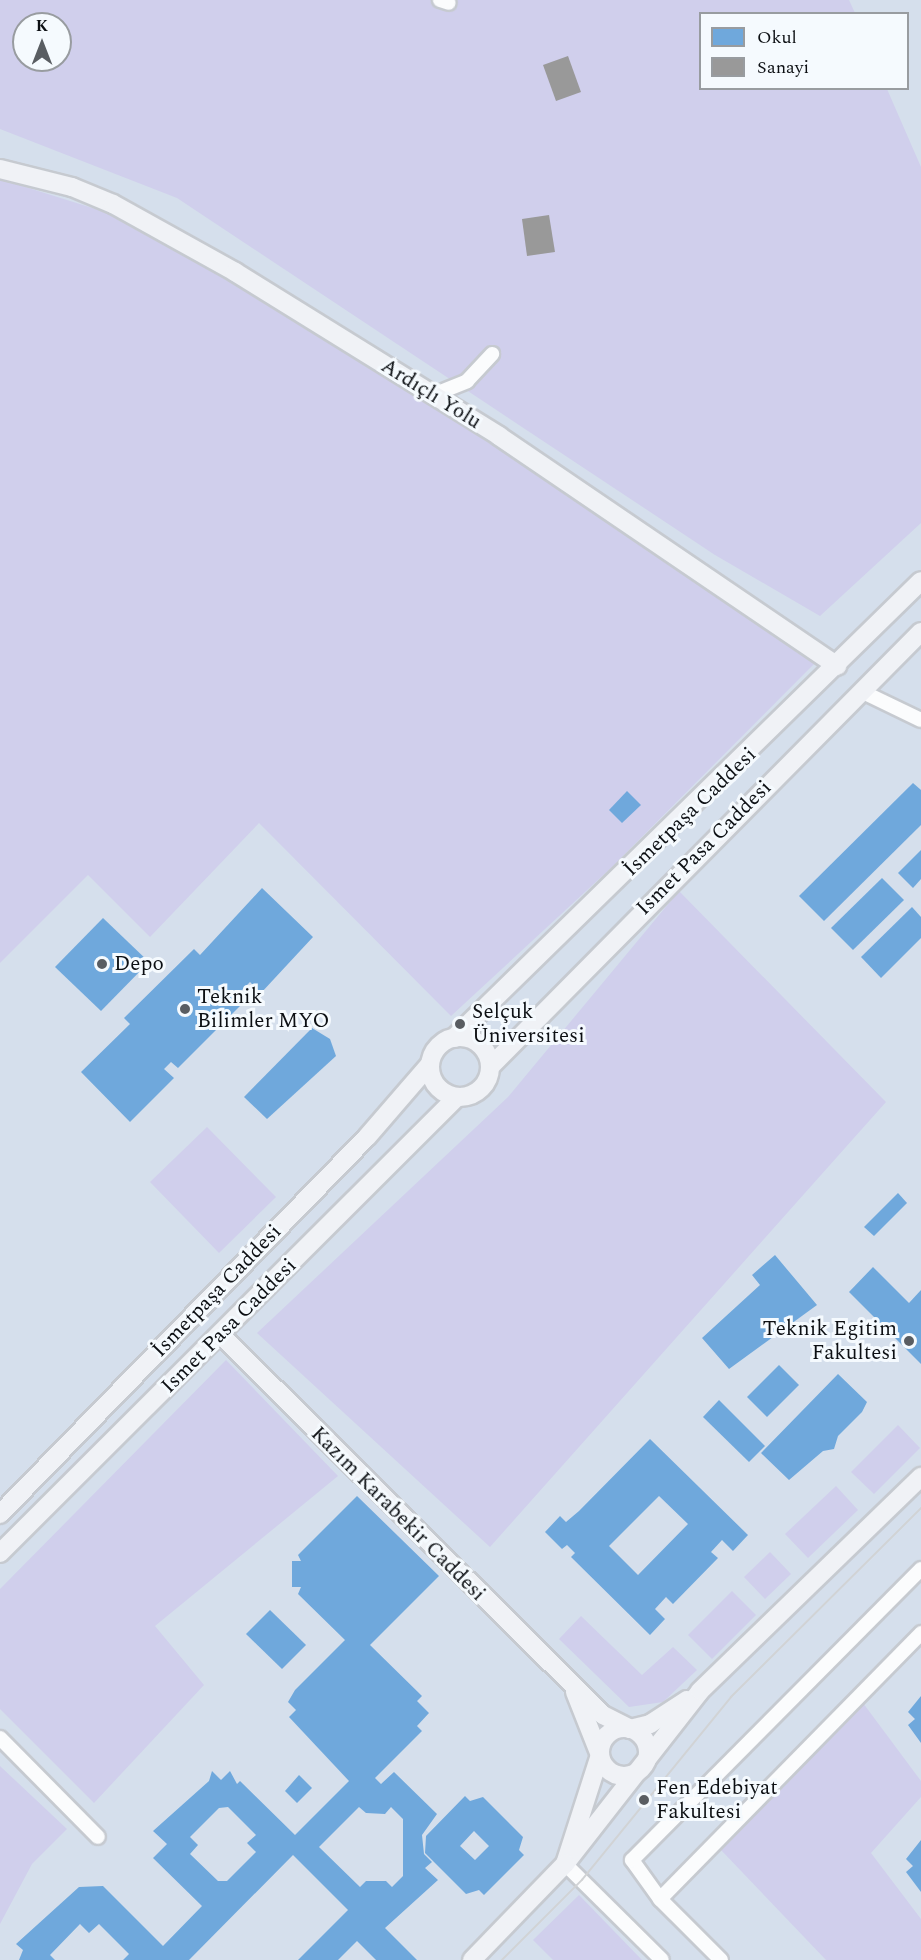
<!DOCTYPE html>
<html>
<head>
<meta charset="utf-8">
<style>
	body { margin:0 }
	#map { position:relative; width:921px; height:1960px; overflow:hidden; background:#e7edf4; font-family:Spectral,serif }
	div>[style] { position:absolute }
	.built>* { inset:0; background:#d5dfec }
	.green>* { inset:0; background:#d0cfec }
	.schools>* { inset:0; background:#6fa8dc }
	.industry>* { inset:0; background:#999 }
	.roads { filter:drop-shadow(2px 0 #c6cad0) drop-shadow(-2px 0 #c6cad0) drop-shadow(0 2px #c6cad0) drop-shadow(0 -2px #c6cad0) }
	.street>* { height:14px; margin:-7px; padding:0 7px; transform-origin:7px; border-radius:7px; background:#fbfcfd }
	.secondary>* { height:18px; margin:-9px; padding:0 9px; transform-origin:9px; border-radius:9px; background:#f0f2f6 }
	.secondary>.ring { margin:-9px; padding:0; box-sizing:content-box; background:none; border:18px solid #f0f2f6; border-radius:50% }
	.tram>* { height:1.5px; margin:-0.75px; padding:0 0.75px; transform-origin:0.75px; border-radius:0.75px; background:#d1d3d5 }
	.dots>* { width:16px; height:16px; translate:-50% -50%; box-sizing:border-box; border:3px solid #f5fafe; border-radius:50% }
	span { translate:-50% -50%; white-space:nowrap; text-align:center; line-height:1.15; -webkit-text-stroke:6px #f5fafe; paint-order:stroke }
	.street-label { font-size:21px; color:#0c0f13 }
	.poi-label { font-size:21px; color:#0c0f13 }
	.left { translate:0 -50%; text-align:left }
	.right { translate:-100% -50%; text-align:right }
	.legend { position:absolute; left:699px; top:12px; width:210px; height:78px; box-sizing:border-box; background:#f5fafe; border:2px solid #989ca0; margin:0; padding:8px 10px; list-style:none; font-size:18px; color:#0c0f13 }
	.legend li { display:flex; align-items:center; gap:12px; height:30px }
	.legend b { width:30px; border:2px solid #989ca0 }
	.north { position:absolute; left:12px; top:12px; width:60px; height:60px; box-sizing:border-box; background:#f5fafe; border:2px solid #989ca0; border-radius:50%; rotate:0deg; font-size:16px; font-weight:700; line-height:24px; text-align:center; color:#0c0f13 }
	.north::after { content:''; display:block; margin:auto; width:21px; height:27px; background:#595d62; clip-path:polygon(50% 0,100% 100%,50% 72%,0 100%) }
</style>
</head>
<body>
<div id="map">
	<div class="built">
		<div style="clip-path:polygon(evenodd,0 0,921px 0,921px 1960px,0 1960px,0 0,700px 14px,908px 14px,908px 88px,700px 88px,700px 14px,0 0,24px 24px,60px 24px,60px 60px,24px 60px,24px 24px)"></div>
	</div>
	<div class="green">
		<div style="clip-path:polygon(evenodd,0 0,849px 0,855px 13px,700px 14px,700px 88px,887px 89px,921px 167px,921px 523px,820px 616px,715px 555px,177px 198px,0 129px,0 0,24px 24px,60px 24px,60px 60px,24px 60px,24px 24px)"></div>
		<div style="clip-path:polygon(0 179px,102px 211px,187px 251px,489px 438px,815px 663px,612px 867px,451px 1016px,259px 823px,150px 937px,88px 875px,0 963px)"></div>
		<div style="clip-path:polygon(679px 891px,886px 1102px,490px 1547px,257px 1333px,508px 1097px)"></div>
		<div style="clip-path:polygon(207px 1127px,276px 1197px,219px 1253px,150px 1182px)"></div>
		<div style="clip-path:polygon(226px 1360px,338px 1476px,155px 1626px,204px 1685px,94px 1803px,0 1709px,0 1589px)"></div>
		<div style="clip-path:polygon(898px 1425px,920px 1448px,874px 1494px,851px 1472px)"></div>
		<div style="clip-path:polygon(836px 1486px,858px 1510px,808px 1558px,785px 1534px)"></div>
		<div style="clip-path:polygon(770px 1552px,791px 1574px,765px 1599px,744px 1577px)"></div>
		<div style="clip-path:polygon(732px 1591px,756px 1615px,712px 1659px,688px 1635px)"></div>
		<div style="clip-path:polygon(581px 1616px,642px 1675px,673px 1647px,697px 1670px,663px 1702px,629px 1707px,559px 1639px)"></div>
		<div style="clip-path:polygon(863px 1703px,921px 1781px,921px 1797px,871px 1853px,921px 1919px,921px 1960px,826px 1960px,721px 1850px)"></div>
		<div style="clip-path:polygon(0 1766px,67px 1829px,32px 1864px,0 1924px)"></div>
		<div style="clip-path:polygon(579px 1895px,642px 1960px,553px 1960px,533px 1940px)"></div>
	</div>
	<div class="schools">
		<div style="clip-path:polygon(913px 783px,921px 790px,921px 825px,824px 921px,799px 896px)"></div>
		<div style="clip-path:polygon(627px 791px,641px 805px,622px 823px,609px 810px)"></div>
		<div style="clip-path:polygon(921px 850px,921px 879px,913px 888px,898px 873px)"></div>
		<div style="clip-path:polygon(882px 878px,904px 900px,853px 950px,831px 928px)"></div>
		<div style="clip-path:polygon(262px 888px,313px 937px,261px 993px,250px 982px,239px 993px,246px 1000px,178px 1068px,171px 1062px,164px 1069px,174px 1078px,130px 1122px,81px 1072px,130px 1024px,124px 1018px,194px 949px,200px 955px)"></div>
		<div style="clip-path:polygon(912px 907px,921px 917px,921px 938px,881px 978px,861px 957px)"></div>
		<div style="clip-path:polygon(103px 918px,149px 962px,101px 1011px,55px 967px)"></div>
		<div style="clip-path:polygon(312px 1028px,330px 1039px,336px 1056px,267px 1119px,244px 1097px)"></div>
		<div style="clip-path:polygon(898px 1193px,907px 1203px,874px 1236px,864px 1227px)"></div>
		<div style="clip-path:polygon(775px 1255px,817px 1305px,729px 1369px,702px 1338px,760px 1285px,752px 1275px)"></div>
		<div style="clip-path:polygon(873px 1267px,909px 1303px,921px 1290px,921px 1364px,849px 1292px)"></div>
		<div style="clip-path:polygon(779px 1365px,799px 1385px,767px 1417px,747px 1397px)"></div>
		<div style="clip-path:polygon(838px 1374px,867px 1402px,862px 1412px,838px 1436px,834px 1449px,823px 1451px,789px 1480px,761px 1453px)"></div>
		<div style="clip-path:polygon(719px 1400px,765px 1446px,749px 1462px,703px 1417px)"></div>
		<div style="clip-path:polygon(evenodd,650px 1439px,748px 1535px,733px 1551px,722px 1540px,711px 1552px,718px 1558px,673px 1604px,666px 1597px,655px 1609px,665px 1619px,650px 1635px,571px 1557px,575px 1553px,567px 1545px,562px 1549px,545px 1532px,560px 1516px,566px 1522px,579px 1511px,650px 1439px,659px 1496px,688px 1524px,638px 1575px,609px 1546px,659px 1496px)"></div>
		<div style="clip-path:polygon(evenodd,357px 1496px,439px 1576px,370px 1645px,422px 1696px,417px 1701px,429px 1713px,417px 1726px,422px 1731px,375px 1778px,381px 1784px,394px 1772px,437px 1814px,422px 1835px,424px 1854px,432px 1862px,425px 1868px,438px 1880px,385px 1928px,417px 1960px,376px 1960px,357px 1941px,338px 1960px,298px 1960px,348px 1910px,293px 1855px,189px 1960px,123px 1960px,129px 1954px,99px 1924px,89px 1933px,80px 1924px,50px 1955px,55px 1960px,19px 1960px,23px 1950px,16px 1944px,79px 1887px,103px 1886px,163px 1946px,202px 1906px,153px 1858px,167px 1844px,153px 1831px,209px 1781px,212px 1771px,221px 1780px,230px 1771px,237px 1784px,240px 1781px,295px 1835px,349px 1781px,289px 1717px,296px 1710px,288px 1702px,295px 1690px,345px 1640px,298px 1594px,301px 1587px,292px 1587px,292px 1561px,301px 1561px,298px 1555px,357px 1496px,228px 1807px,256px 1835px,247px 1843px,256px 1852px,227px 1881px,218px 1881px,190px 1854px,198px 1845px,190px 1837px,219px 1808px,228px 1807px,357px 1496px,359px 1807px,366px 1813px,385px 1814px,391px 1807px,403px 1819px,403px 1876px,392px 1887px,386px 1881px,366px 1881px,360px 1887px,319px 1847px,359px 1807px)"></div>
		<div style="clip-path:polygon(270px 1610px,306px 1645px,282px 1669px,246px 1634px)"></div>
		<div style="clip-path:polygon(921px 1696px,921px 1743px,908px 1725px,915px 1719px,908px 1712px)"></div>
		<div style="clip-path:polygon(299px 1775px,312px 1788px,297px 1803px,285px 1791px)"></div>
		<div style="clip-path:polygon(evenodd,465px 1796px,470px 1801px,483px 1797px,523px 1837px,519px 1850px,524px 1855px,484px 1895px,479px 1890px,466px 1894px,425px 1853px,426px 1836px,465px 1796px,474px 1831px,489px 1846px,475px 1860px,460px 1846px,474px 1831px)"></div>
		<div style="clip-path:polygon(921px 1840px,921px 1892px,906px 1872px,913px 1866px,906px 1859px)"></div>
	</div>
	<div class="industry">
		<div style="clip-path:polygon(568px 56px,581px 92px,556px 101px,543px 65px)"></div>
		<div style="clip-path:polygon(549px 215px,555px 252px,527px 256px,522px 219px)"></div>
	</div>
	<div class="roads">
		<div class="street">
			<div style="left:440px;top:0;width:9px;rotate:18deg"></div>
			<div style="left:433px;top:395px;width:37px;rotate:-22deg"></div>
			<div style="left:467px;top:381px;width:37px;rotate:-47deg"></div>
			<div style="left:863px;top:692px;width:64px;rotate:25.8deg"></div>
			<div style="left:0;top:1738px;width:139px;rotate:45.3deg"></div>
			<div style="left:565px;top:1864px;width:136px;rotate:44.7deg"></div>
			<div style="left:660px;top:1899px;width:373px;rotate:-45.5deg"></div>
			<div style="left:721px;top:1960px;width:86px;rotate:-135deg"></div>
			<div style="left:660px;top:1899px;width:48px;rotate:-125.7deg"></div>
			<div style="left:632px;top:1860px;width:410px;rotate:-45.2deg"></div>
		</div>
		<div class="secondary">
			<div style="left:0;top:169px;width:74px;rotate:14deg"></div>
			<div style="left:72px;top:187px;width:44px;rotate:22.5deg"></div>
			<div style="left:113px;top:204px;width:140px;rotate:29.1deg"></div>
			<div style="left:235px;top:272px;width:311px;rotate:31.8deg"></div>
			<div style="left:499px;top:436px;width:409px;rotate:34.2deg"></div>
			<div class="ring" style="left:430px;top:1037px;width:42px;height:42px"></div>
			<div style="left:454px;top:1038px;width:653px;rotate:-44.38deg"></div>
			<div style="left:491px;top:1066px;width:611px;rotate:-45.27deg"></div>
			<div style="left:221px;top:1335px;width:539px;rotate:44.85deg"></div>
			<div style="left:603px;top:1715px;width:30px;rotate:27deg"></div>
			<div style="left:630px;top:1729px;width:21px;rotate:-14deg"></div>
			<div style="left:650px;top:1724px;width:44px;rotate:-33deg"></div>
			<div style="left:0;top:1514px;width:526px;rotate:-45.77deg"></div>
			<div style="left:367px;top:1137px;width:96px;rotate:-49.2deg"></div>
			<div style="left:0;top:1553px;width:644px;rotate:-44.94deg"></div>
			<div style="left:575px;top:1692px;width:68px;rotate:68.4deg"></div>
			<div style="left:600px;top:1755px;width:114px;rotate:107.8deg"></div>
			<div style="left:565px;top:1864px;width:219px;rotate:-52deg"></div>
			<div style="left:700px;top:1691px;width:308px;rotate:-44.1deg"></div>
			<div class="ring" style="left:600px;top:1728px;width:30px;height:30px"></div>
			<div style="left:472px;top:1960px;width:134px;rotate:-45.9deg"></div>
		</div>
	</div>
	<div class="tram">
		<div style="left:502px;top:1960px;width:113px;rotate:-45deg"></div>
		<div style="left:582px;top:1880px;width:236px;rotate:-50.8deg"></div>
		<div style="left:731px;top:1697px;width:268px;rotate:-44.8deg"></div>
	</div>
	<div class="dots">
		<div style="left:102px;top:964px;background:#595d62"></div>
		<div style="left:185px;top:1009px;background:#595d62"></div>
		<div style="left:460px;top:1024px;background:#595d62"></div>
		<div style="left:909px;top:1341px;background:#595d62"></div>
		<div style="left:644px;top:1800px;background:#595d62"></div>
	</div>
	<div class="street-label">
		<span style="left:431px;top:394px;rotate:32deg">Ardıçlı Yolu</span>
		<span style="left:690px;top:812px;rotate:-44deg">İsmetpaşa Caddesi</span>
		<span style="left:704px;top:848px;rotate:-45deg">Ismet Pasa Caddesi</span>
		<span style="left:217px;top:1291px;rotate:-46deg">İsmetpaşa Caddesi</span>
		<span style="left:229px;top:1326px;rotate:-45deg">Ismet Pasa Caddesi</span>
		<span style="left:398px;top:1514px;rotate:45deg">Kazım Karabekir Caddesi</span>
	</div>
	<div class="poi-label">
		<span class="left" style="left:114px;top:964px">Depo</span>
		<span class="left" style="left:197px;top:1009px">Teknik<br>Bilimler MYO</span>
		<span class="left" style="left:472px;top:1024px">Selçuk<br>Üniversitesi</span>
		<span class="right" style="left:897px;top:1341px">Teknik Egitim<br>Fakultesi</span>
		<span class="left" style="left:656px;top:1800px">Fen Edebiyat<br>Fakultesi</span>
	</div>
	<ul class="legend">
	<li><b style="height:16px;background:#6fa8dc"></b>Okul</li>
	<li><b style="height:16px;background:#999"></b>Sanayi</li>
	</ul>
	<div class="north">K</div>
</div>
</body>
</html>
